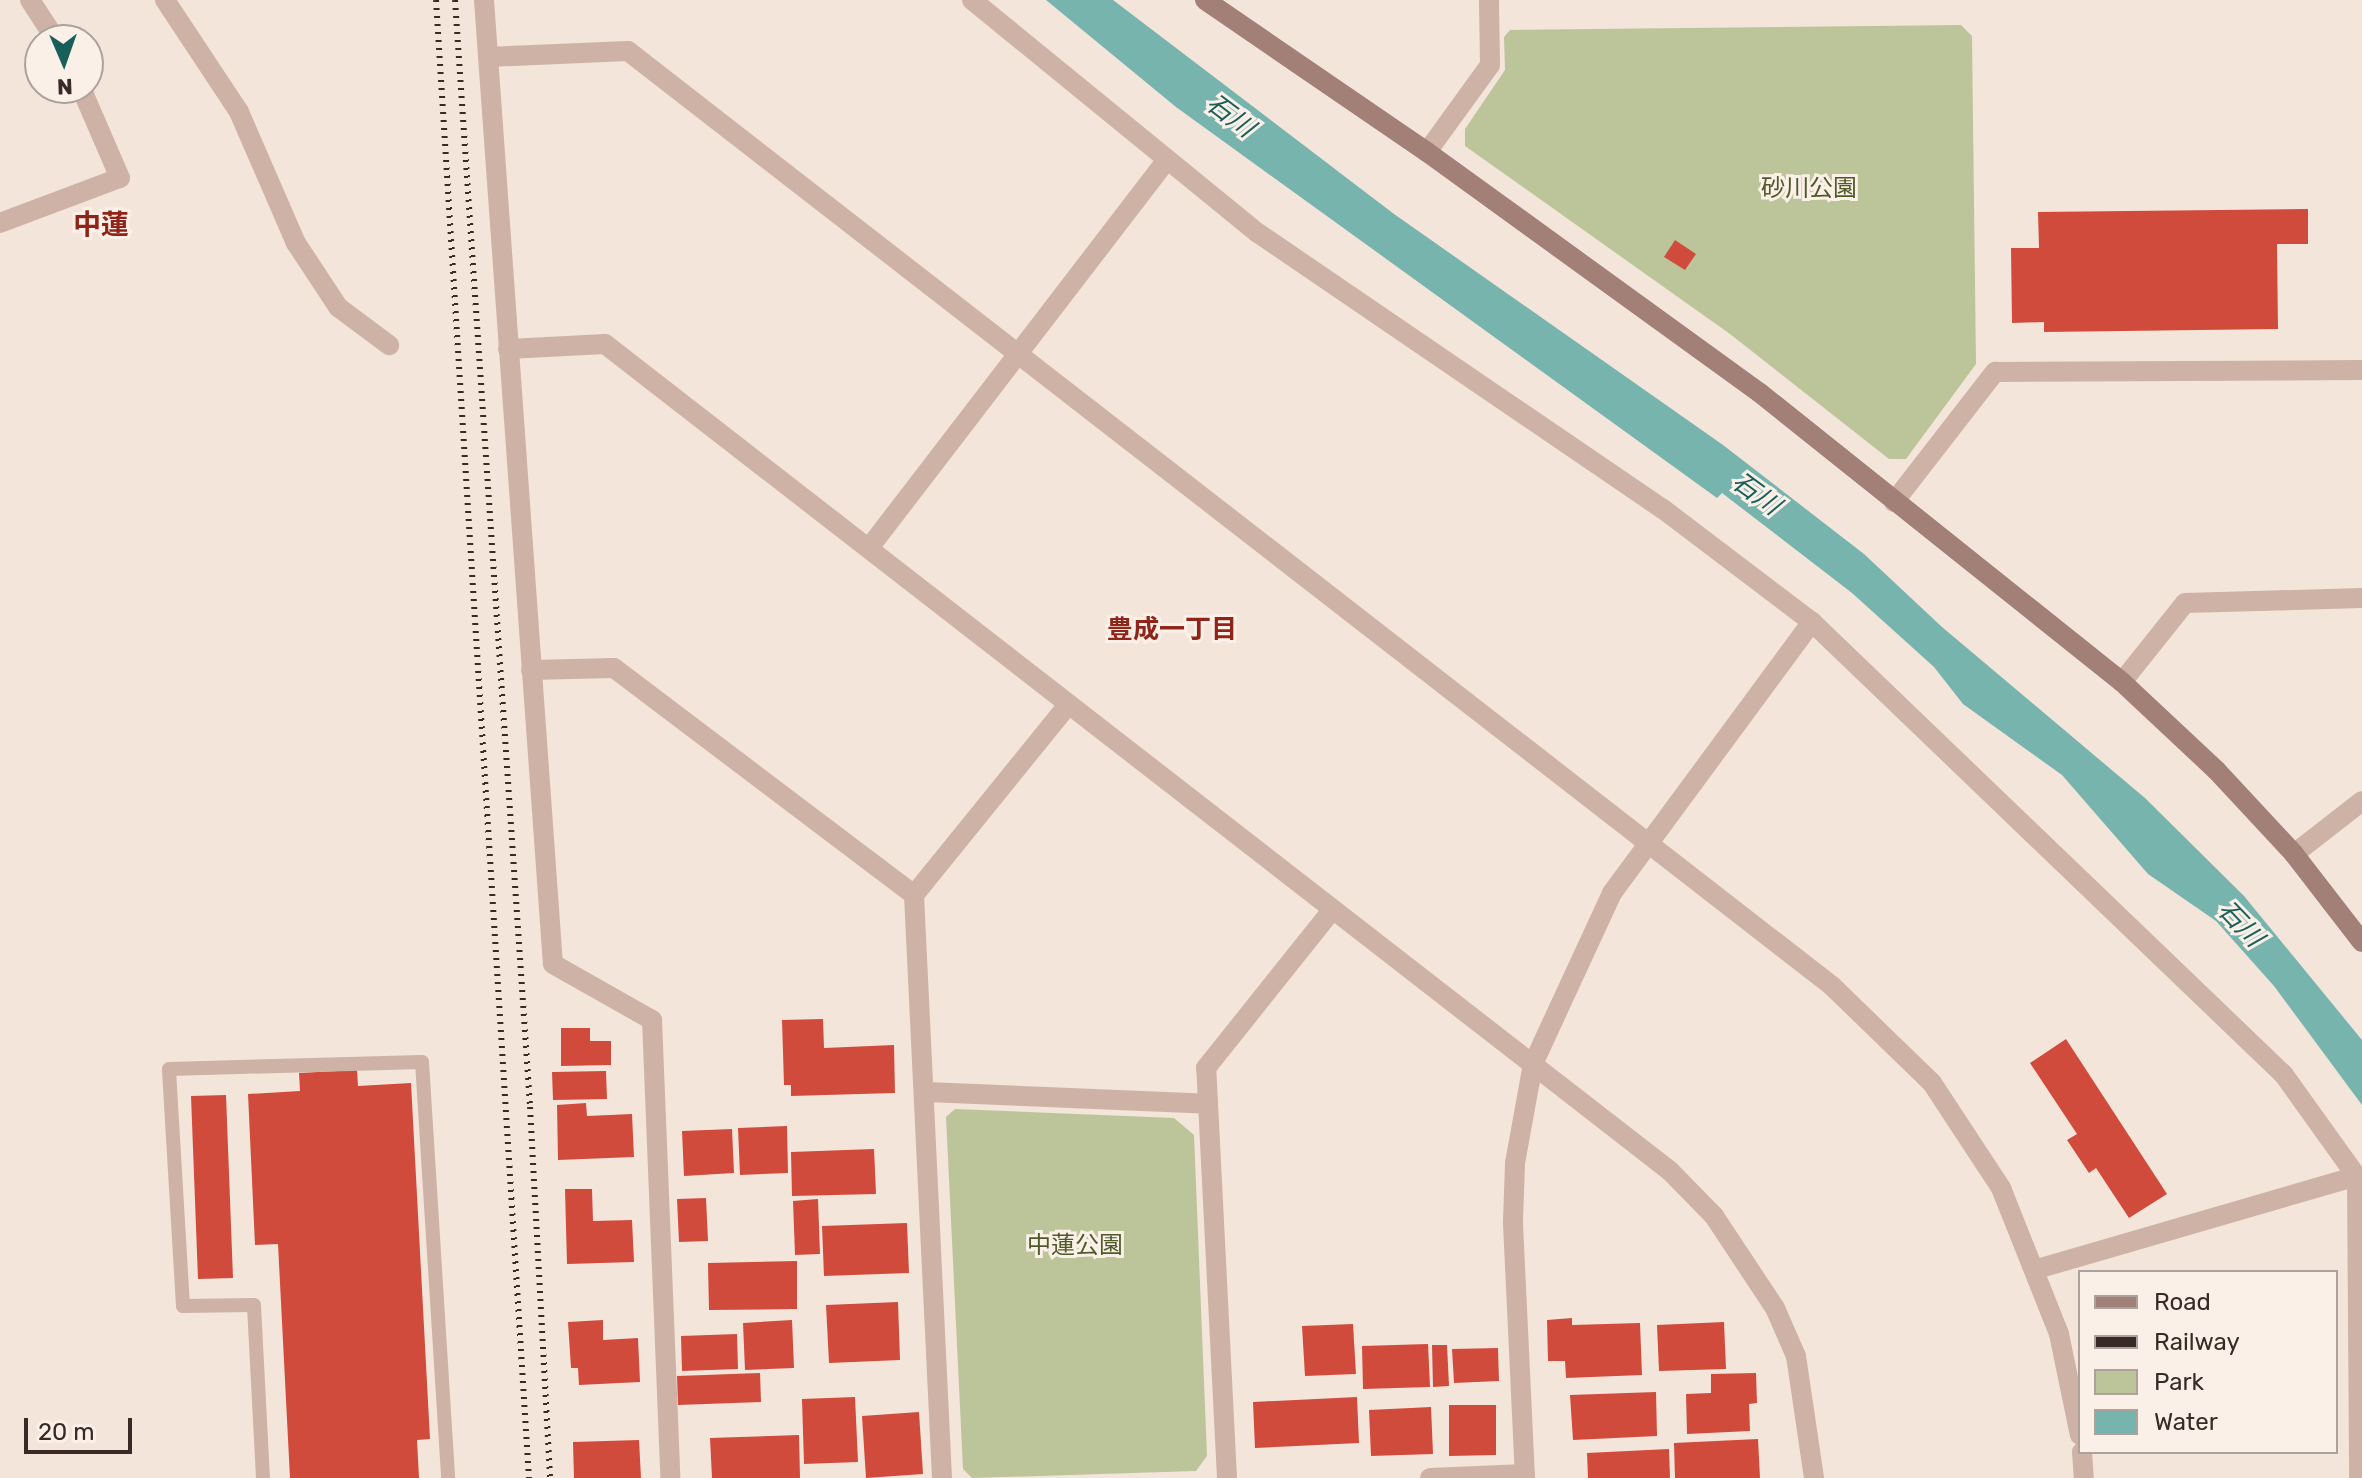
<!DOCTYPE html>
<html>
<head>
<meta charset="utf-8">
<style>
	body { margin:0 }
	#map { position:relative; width:2362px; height:1478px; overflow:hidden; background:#f4e5db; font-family:Rubik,"Noto Sans JP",sans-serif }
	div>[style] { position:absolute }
	.green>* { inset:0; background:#bcc599 }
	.water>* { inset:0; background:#77b4ae }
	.building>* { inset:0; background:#d14b3c }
	.lane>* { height:14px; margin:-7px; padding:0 7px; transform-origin:7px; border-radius:7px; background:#ceb2a6 }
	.street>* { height:20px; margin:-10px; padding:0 10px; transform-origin:10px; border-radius:10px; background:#ceb2a6 }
	.secondary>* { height:20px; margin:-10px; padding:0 10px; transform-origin:10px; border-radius:10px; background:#a28077 }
	.rail>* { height:6px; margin-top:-3px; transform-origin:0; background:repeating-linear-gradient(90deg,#392a27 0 2px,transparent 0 8px) }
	span { translate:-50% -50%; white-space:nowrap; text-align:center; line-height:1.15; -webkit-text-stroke:6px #fbf0e8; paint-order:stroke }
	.park-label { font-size:24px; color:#4f5a29 }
	.water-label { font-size:26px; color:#195f59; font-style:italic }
	.neighbourhood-label { font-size:26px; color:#902418; font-weight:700 }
	.quarter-label { font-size:28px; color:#902418; font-weight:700 }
	.legend { position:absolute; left:2078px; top:1270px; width:260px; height:184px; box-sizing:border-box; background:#fbf0e8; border:2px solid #ada19b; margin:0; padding:10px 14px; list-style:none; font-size:24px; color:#392a27 }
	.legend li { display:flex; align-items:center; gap:16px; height:40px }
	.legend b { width:40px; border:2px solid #ada19b }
	.north { position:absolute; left:24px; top:24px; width:80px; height:80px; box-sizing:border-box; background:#fbf0e8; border:2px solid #ada19b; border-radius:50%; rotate:178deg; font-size:22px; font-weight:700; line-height:32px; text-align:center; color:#392a27 }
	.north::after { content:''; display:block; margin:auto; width:28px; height:36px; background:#195f59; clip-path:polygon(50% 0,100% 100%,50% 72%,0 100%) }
	.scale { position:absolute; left:24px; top:1418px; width:108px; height:36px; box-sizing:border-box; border:4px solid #392a27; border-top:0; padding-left:10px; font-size:24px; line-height:28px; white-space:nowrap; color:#392a27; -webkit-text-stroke:6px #fbf0e8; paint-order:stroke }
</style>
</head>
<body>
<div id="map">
	<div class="green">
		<div style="clip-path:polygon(1961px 25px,1972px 36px,1976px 364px,1906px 459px,1889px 459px,1730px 334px,1465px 146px,1465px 129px,1505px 70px,1504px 37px,1510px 30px)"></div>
		<div style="clip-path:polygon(955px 1109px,1174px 1118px,1194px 1135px,1207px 1456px,1196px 1471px,972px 1478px,963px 1469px,946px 1117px)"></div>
	</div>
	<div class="water">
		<div style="clip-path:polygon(1046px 0,1113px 0,1394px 214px,1723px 445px,1864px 554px,1942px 627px,2145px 798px,2244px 896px,2362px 1040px,2362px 1105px,2274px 986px,2216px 921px,2148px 874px,2062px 775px,1963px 704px,1934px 667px,1852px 593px,1722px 493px,1717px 498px,1176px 107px)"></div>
	</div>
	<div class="building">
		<div style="clip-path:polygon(2308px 209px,2308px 244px,2277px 244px,2278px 329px,2044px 332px,2044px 322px,2012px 323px,2011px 248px,2039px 248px,2038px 212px)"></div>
		<div style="clip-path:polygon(1675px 240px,1696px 254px,1685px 270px,1664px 257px)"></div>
		<div style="clip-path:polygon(823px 1019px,824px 1048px,894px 1045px,895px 1093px,791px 1096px,791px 1085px,784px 1085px,782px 1020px)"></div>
		<div style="clip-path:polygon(561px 1028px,590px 1028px,590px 1041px,611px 1041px,611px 1065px,561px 1066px)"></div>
		<div style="clip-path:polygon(2066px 1039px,2167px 1194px,2129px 1218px,2096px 1168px,2089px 1173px,2067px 1140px,2077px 1134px,2030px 1063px)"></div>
		<div style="clip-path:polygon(357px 1070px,358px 1086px,411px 1083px,430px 1439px,417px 1440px,419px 1478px,290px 1478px,278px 1244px,255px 1245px,248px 1094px,300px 1091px,299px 1073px)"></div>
		<div style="clip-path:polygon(606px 1071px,607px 1099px,553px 1100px,552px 1072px)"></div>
		<div style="clip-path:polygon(226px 1095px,233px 1278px,198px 1279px,191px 1096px)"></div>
		<div style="clip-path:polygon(586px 1103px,587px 1116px,632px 1114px,634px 1157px,558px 1160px,557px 1105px)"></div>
		<div style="clip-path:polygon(787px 1126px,788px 1173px,740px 1175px,738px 1128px)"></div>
		<div style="clip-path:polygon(732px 1129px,734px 1173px,684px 1176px,682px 1131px)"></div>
		<div style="clip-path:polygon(874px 1149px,876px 1194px,792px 1196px,791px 1152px)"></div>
		<div style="clip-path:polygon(565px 1189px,592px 1189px,593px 1221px,632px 1220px,634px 1262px,567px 1264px)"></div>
		<div style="clip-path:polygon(706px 1198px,708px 1241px,679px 1242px,677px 1199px)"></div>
		<div style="clip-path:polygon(818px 1199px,820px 1254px,795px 1255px,793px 1201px)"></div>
		<div style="clip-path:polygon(907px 1223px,909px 1273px,824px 1276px,822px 1226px)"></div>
		<div style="clip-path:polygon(797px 1261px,797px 1309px,709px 1310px,708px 1263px)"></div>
		<div style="clip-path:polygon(898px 1302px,900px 1360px,829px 1363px,826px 1305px)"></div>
		<div style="clip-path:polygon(1572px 1318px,1572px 1325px,1640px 1323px,1642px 1375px,1566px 1378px,1565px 1361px,1548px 1361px,1547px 1320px)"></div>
		<div style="clip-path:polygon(603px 1320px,603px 1340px,638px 1338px,640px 1382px,579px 1385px,578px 1368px,571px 1368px,568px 1322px)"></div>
		<div style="clip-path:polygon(792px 1320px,794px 1368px,745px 1370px,743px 1323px)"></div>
		<div style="clip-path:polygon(1724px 1322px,1726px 1369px,1659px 1371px,1657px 1325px)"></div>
		<div style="clip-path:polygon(1353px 1324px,1356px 1374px,1305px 1376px,1302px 1326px)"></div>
		<div style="clip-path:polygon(737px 1334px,738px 1369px,682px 1371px,681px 1336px)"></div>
		<div style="clip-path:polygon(1428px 1344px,1430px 1387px,1363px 1389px,1362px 1346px)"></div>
		<div style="clip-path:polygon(1432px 1345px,1447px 1345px,1449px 1386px,1433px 1387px)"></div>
		<div style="clip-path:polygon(1498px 1348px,1499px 1381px,1454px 1383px,1452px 1349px)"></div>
		<div style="clip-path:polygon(760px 1373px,761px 1402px,678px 1405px,677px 1376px)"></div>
		<div style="clip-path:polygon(1756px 1373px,1757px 1403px,1749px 1404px,1750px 1431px,1687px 1434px,1686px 1394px,1711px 1393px,1711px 1374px)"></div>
		<div style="clip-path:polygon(1656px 1392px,1657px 1436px,1573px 1440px,1570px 1395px)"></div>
		<div style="clip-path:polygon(855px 1397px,858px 1462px,804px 1464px,802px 1399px)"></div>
		<div style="clip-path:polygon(1357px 1397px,1359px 1443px,1255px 1448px,1253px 1402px)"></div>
		<div style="clip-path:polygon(1449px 1405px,1496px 1405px,1496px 1455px,1449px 1456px)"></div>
		<div style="clip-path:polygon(1431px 1407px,1433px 1454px,1371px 1456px,1369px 1410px)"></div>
		<div style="clip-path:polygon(919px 1412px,923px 1474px,866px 1478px,862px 1416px)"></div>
		<div style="clip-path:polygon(799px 1435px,800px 1478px,712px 1478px,710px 1438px)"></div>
		<div style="clip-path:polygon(1758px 1439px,1760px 1478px,1675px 1478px,1674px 1443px)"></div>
		<div style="clip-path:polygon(639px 1440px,641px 1478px,574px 1478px,573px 1442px)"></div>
		<div style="clip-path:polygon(1669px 1449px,1670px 1478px,1588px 1478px,1587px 1453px)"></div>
	</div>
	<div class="lane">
		<div style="left:263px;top:1478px;width:173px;rotate:-93deg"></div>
		<div style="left:254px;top:1305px;width:71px;rotate:179.2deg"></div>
		<div style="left:183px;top:1306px;width:237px;rotate:-93.4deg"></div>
		<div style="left:169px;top:1069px;width:253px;rotate:-1.6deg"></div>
		<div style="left:422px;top:1062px;width:417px;rotate:86.4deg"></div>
	</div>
	<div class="street">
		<div style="left:30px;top:0;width:48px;rotate:57deg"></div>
		<div style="left:165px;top:0;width:134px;rotate:56.5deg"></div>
		<div style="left:239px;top:112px;width:143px;rotate:66.5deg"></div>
		<div style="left:296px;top:243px;width:77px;rotate:56.7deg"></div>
		<div style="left:338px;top:307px;width:64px;rotate:36.7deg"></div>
		<div style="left:484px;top:0;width:966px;rotate:85.91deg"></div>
		<div style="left:553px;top:964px;width:114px;rotate:29.5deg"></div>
		<div style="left:652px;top:1020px;width:458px;rotate:87.7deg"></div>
		<div style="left:972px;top:0;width:369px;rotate:39.2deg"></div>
		<div style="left:1258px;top:233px;width:490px;rotate:34.3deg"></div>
		<div style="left:1663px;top:509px;width:187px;rotate:37.2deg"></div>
		<div style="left:1812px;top:622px;width:654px;rotate:43.82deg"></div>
		<div style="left:2284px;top:1075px;width:134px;rotate:54.4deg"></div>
		<div style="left:488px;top:57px;width:140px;rotate:-2.5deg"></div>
		<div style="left:628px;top:51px;width:1524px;rotate:37.83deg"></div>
		<div style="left:1832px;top:986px;width:139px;rotate:44.1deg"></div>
		<div style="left:1932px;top:1083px;width:126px;rotate:56.7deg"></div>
		<div style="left:2001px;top:1188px;width:157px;rotate:68.3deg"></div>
		<div style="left:2059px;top:1334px;width:103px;rotate:78.3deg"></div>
		<div style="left:1427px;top:152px;width:107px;rotate:-54.1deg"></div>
		<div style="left:1490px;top:65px;width:65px;rotate:-90.9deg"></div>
		<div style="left:0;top:223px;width:128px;rotate:-20.6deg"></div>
		<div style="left:120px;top:178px;width:98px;rotate:-113.4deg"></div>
		<div style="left:508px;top:349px;width:97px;rotate:-3deg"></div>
		<div style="left:605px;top:344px;width:1348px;rotate:37.83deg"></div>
		<div style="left:1670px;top:1171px;width:63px;rotate:45.6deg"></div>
		<div style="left:1714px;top:1216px;width:110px;rotate:56.5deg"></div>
		<div style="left:1775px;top:1308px;width:52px;rotate:66.4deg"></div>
		<div style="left:1796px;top:1356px;width:123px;rotate:81.6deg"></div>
		<div style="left:1894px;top:502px;width:165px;rotate:-52.2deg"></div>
		<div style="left:1995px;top:372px;width:367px;rotate:-0.3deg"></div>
		<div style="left:869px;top:548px;width:486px;rotate:-52.5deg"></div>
		<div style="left:531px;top:670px;width:83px;rotate:-1.4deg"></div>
		<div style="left:614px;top:668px;width:376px;rotate:37.1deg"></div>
		<div style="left:2122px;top:682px;width:101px;rotate:-51.4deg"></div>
		<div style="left:2185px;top:603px;width:177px;rotate:-1.6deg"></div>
		<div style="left:2294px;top:854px;width:86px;rotate:-37.9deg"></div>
		<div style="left:926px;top:1092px;width:282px;rotate:2.4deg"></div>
		<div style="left:2037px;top:1269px;width:333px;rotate:-16.2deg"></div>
		<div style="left:2357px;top:1176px;width:302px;rotate:89.6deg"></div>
		<div style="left:2082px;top:1452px;width:26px;rotate:86deg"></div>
		<div style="left:942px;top:1478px;width:584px;rotate:-92.75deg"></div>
		<div style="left:914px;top:895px;width:245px;rotate:-51deg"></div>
		<div style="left:1227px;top:1478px;width:411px;rotate:-92.9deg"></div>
		<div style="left:1206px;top:1068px;width:202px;rotate:-51.4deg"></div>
		<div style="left:1430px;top:1478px;width:95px;rotate:-2.4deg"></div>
		<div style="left:1525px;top:1478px;width:257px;rotate:-92.7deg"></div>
		<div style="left:1513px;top:1221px;width:58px;rotate:-88deg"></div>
		<div style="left:1515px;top:1163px;width:101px;rotate:-79.7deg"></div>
		<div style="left:1533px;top:1064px;width:188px;rotate:-65.2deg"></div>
		<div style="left:1612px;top:893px;width:337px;rotate:-53.6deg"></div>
	</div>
	<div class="secondary">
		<div style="left:1205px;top:0;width:269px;rotate:34.4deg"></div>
		<div style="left:1427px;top:152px;width:411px;rotate:35.9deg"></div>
		<div style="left:1760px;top:393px;width:463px;rotate:38.6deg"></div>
		<div style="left:2122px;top:682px;width:130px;rotate:43.1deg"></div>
		<div style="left:2217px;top:771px;width:113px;rotate:47.1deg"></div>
		<div style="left:2294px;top:854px;width:111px;rotate:52.3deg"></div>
	</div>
	<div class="rail">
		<div style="left:436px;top:0;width:1481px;rotate:86.4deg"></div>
		<div style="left:455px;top:0;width:1110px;rotate:86.12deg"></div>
		<div style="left:530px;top:1107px;width:372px;rotate:86.9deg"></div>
	</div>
	<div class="park-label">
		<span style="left:1809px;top:189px">砂川公園</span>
		<span style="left:1075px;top:1246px">中蓮公園</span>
	</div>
	<div class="water-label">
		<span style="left:1230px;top:116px;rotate:37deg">石川</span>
		<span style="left:1756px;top:494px;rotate:36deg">石川</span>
		<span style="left:2240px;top:924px;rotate:46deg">石川</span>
	</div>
	<div class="neighbourhood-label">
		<span style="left:1172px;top:630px">豊成一丁目</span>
	</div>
	<div class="quarter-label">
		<span style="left:101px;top:225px">中蓮</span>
	</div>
	<ul class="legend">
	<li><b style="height:10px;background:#a28077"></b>Road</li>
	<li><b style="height:10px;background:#392a27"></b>Railway</li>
	<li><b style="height:22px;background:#bcc599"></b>Park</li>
	<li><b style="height:22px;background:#77b4ae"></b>Water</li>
	</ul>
	<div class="north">N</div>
	<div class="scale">20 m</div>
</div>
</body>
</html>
